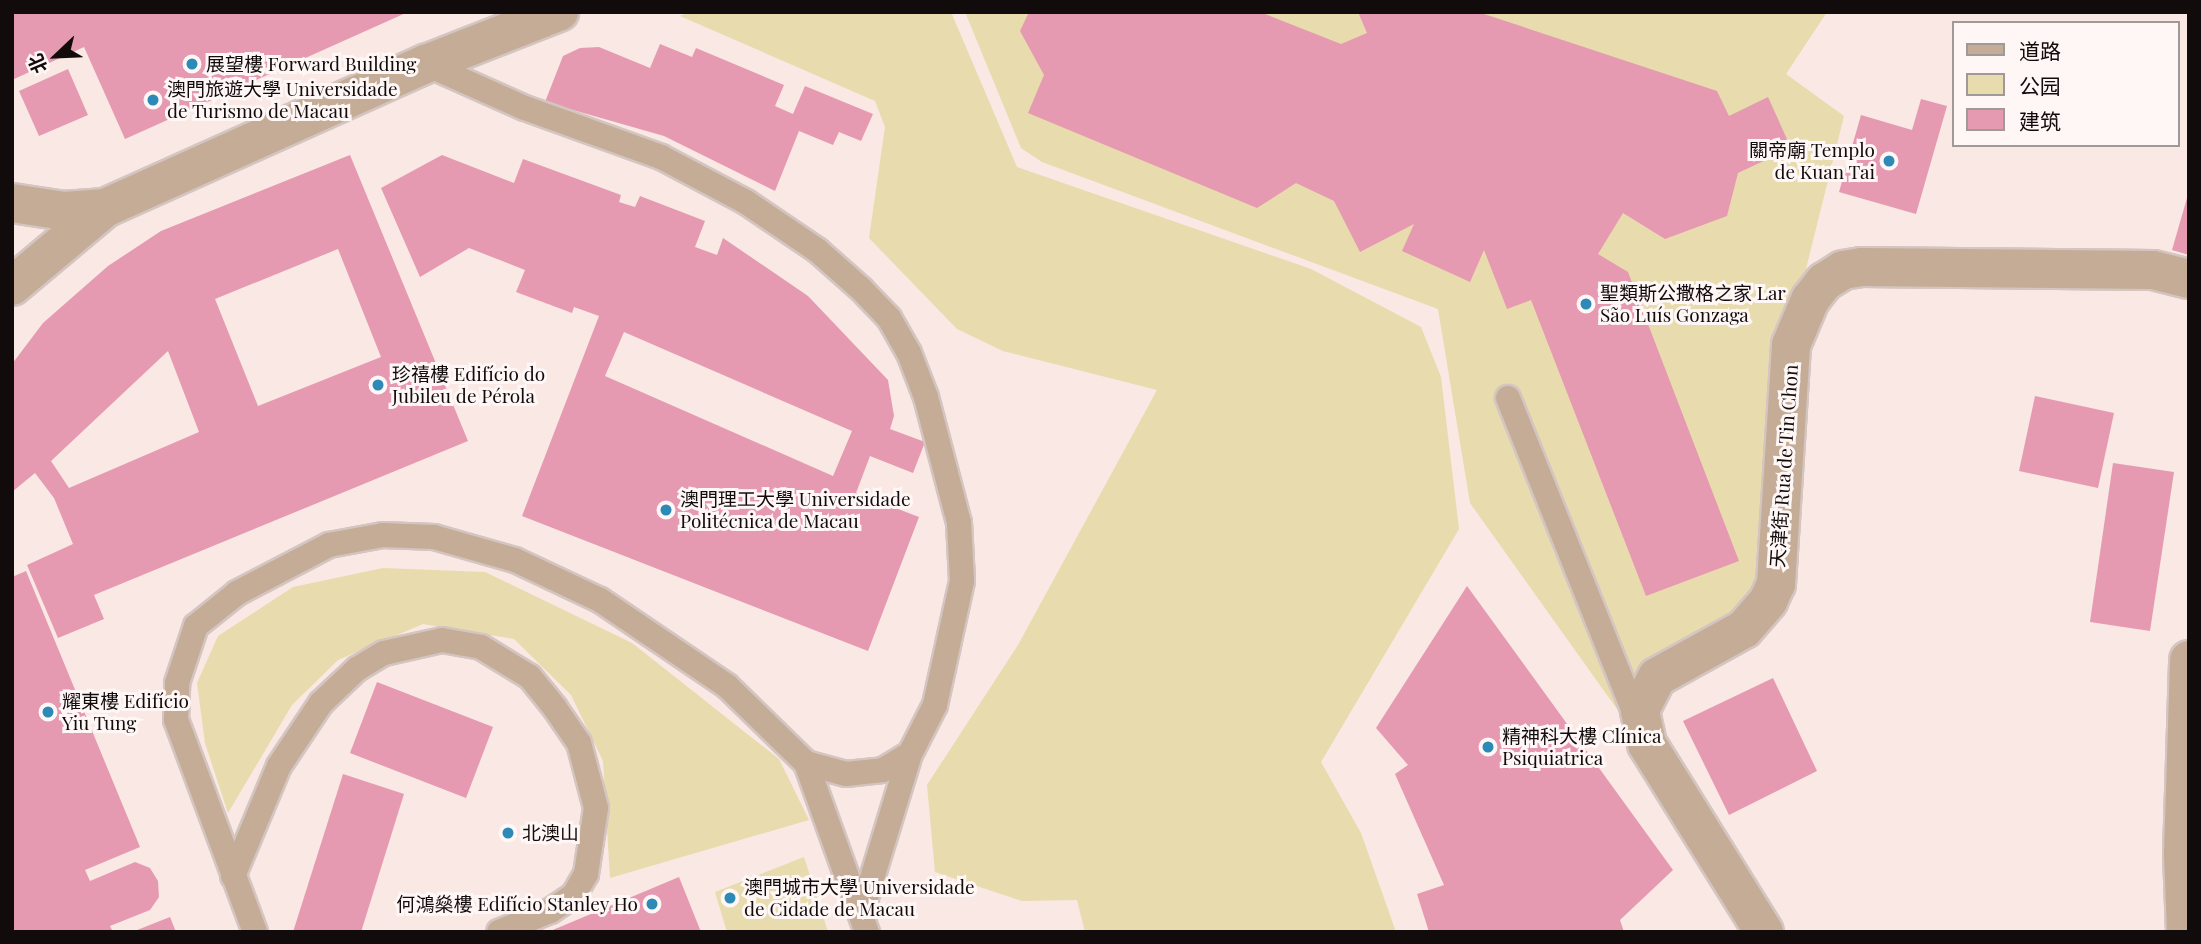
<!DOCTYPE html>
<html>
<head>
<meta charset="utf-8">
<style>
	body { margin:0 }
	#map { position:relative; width:2201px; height:944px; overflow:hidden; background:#f9e8e4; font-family:"Playfair Display","Noto Sans SC",serif }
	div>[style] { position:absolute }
	.green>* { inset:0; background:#e8dbad }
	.building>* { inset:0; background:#e69ab1 }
	.roads { filter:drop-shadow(2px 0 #d4c5c1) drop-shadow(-2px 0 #d4c5c1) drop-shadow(0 2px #d4c5c1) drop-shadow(0 -2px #d4c5c1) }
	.lane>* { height:24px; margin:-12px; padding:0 12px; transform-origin:12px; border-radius:12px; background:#c5ac96 }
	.street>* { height:38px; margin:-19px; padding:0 19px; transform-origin:19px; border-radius:19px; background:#c5ac96 }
	.dots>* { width:19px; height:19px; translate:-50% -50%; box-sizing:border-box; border:4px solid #fef7f6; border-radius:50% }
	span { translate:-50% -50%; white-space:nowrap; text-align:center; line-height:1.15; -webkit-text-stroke:6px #fef7f6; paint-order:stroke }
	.poi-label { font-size:19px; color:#110c0b }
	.left { translate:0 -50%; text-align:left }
	.right { translate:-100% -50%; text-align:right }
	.street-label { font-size:19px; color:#110c0b }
	.frame { position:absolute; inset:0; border:14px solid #110c0b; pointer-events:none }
	.legend { position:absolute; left:1952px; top:21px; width:228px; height:126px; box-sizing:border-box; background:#fef7f6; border:2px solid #9f9998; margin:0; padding:9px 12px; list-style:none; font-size:21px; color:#110c0b }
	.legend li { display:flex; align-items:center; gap:14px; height:35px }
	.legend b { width:35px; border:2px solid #9f9998 }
	.north { position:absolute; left:21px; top:21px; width:70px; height:70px; -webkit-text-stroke:5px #fef7f6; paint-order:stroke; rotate:247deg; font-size:19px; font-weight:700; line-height:28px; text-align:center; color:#110c0b }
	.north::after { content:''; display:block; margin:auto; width:24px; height:32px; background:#110c0b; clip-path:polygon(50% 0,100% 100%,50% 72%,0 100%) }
</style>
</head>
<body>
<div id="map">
	<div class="green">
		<div style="clip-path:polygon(689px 12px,951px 12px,1017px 167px,1311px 269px,1421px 327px,1441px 377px,1459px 529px,1321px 762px,1361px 833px,1396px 932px,1085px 932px,1077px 900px,1022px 901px,935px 872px,927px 785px,1018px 645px,1157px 390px,1003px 351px,957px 329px,869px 238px,885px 127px,875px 101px,680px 16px)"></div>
		<div style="clip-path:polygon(965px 12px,1827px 12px,1786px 74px,1844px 116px,1802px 285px,1763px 587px,1622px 716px,1470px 503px,1438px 309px,1042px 162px,1021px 148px)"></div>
		<div style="clip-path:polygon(383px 568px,485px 572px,632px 643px,779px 759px,809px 820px,610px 878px,603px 761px,571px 695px,514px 639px,423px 624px,338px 660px,292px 705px,228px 813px,205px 743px,197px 683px,218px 636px,293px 587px)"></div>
		<div style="clip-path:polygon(804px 857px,828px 932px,727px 932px,715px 892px)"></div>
	</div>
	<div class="building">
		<div style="clip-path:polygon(12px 12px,408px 12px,125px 139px,84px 47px,12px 80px)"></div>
		<div style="clip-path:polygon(1029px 12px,1260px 12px,1341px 44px,1367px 33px,1358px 12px,1478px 12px,1717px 91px,1729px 116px,1768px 97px,1791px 148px,1738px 173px,1727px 216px,1665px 239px,1623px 213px,1598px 254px,1628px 272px,1739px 561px,1646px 596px,1531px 300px,1507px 309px,1484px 250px,1470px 282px,1402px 251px,1414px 224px,1360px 252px,1334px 201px,1296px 183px,1257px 208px,1028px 113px,1044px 75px,1020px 31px)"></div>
		<div style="clip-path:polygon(660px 44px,692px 57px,696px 48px,784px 85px,775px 106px,793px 114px,805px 86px,873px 114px,861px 141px,839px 132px,833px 145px,799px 131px,775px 191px,664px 136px,545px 102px,563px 56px,580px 48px,599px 47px,650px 68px)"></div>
		<div style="clip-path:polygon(68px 69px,88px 115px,39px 136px,19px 91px)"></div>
		<div style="clip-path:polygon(1921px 99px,1947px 106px,1916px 214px,1839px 192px,1861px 115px,1912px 130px)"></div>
		<div style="clip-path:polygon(evenodd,350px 155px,468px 441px,94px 595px,104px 619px,58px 638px,27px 565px,73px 544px,54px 498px,35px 473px,12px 492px,12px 364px,43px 323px,108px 266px,161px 231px,350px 155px,338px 249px,381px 357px,258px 406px,215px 299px,338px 249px,350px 155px,168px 351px,199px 432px,69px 488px,51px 461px,168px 351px)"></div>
		<div style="clip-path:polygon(evenodd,442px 155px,514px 183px,523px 159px,621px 195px,619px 202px,635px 207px,640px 196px,705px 221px,695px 247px,717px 255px,723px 238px,808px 296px,888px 380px,894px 416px,890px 429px,925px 442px,913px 473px,870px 456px,856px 493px,919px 517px,868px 651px,522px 516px,599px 316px,574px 307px,572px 313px,516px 292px,525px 270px,469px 248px,420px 277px,381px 188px,442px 155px,624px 332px,852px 431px,833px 476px,605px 376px,624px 332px)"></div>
		<div style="clip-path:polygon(2189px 191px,2189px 255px,2172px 250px)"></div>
		<div style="clip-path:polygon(2035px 396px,2114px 413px,2098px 488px,2019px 471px)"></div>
		<div style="clip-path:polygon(2113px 463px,2174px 472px,2150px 631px,2090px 622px)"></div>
		<div style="clip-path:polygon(26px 571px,140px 847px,85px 870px,90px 881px,135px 862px,150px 868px,158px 881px,159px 897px,150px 910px,110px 926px,113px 932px,12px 932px,12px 577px)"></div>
		<div style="clip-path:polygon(1467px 586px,1673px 870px,1620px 920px,1624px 932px,1429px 932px,1417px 894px,1444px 885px,1395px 774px,1408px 765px,1376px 728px)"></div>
		<div style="clip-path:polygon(1773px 678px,1817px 771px,1729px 815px,1683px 721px)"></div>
		<div style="clip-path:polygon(377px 682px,493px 727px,466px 798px,350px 753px)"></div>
		<div style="clip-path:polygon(343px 774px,404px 794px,361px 932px,293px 932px)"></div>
		<div style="clip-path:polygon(679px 877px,701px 932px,548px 932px)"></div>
		<div style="clip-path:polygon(170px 917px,176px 932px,132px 932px)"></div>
	</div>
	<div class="roads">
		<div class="lane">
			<div style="left:426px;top:64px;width:108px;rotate:24deg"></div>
			<div style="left:525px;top:108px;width:145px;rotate:19.8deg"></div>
			<div style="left:661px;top:157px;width:96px;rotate:27.9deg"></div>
			<div style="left:746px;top:202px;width:86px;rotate:34.1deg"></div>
			<div style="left:817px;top:250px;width:60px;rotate:41.6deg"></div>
			<div style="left:862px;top:290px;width:39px;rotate:46deg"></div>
			<div style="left:889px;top:318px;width:40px;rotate:60.3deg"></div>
			<div style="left:909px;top:353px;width:47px;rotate:68.9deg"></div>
			<div style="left:926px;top:397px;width:130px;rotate:75.3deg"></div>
			<div style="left:959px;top:523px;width:58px;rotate:87deg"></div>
			<div style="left:962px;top:581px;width:127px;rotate:102.3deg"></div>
			<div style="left:935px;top:705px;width:55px;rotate:117deg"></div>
			<div style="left:910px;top:754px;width:167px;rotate:107deg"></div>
			<div style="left:1508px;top:398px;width:351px;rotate:68.1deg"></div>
			<div style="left:806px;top:763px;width:41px;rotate:15.4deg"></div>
			<div style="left:846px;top:774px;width:37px;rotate:-6deg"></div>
			<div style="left:883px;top:770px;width:31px;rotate:-31deg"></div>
			<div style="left:233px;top:876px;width:119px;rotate:-67.3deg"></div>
			<div style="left:279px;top:766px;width:76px;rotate:-56.3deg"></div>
			<div style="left:321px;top:703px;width:50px;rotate:-43.4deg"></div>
			<div style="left:357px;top:669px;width:31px;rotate:-31deg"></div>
			<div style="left:384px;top:653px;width:59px;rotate:-12.6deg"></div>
			<div style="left:442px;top:640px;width:40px;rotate:10deg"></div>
			<div style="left:481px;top:647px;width:57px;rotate:31.5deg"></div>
			<div style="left:530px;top:677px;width:40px;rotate:51deg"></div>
			<div style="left:555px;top:708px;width:42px;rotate:55.6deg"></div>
			<div style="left:579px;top:743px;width:67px;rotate:75.3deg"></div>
			<div style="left:596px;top:808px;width:67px;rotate:98.6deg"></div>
			<div style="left:586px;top:874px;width:24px;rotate:120deg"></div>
			<div style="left:574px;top:895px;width:29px;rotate:146deg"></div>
			<div style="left:550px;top:911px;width:55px;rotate:157.6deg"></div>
			<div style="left:255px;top:932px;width:226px;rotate:-110.4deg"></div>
			<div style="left:176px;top:720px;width:37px;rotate:-88deg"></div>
			<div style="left:177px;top:683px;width:60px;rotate:-71.6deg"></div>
			<div style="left:196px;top:626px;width:53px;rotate:-38.8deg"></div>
			<div style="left:237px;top:593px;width:104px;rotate:-27.6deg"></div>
			<div style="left:329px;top:545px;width:55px;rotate:-10.5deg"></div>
			<div style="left:383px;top:535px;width:51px;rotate:2.2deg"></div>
			<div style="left:434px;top:537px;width:84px;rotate:15.9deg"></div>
			<div style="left:515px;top:560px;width:94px;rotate:25.2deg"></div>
			<div style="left:600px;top:600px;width:153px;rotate:34.1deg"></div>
			<div style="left:727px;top:686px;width:110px;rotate:44.3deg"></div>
			<div style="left:806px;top:763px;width:180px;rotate:70.2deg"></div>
		</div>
		<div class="street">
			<div style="left:12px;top:203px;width:53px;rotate:8.7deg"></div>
			<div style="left:64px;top:211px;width:41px;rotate:-4.2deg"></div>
			<div style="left:12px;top:286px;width:121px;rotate:-40deg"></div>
			<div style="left:105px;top:208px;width:352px;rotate:-24.2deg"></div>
			<div style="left:426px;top:64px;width:143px;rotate:-21.4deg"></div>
			<div style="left:1764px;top:932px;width:221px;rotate:-121.9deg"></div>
			<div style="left:1647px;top:744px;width:35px;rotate:-102deg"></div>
			<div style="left:1640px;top:710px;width:37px;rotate:-63deg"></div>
			<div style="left:1657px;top:677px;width:99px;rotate:-28.9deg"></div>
			<div style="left:1744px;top:629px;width:37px;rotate:-49deg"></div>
			<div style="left:1768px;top:601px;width:19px;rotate:-65deg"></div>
			<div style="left:1776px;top:584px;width:239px;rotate:-86.4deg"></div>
			<div style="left:1791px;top:345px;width:49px;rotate:-67.1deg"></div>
			<div style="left:1810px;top:300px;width:23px;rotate:-52deg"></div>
			<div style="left:1824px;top:282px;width:22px;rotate:-32deg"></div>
			<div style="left:1843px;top:270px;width:19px;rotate:-9deg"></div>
			<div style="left:1862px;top:267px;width:291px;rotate:0.6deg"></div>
			<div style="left:2153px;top:270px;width:37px;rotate:14deg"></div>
			<div style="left:2186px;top:932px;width:78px;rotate:-92.2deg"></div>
			<div style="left:2183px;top:854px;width:194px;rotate:-88.2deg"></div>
		</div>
	</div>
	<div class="dots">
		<div style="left:192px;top:64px;background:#2d8ab6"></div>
		<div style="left:153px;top:100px;background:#2d8ab6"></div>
		<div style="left:1889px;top:161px;background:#2d8ab6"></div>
		<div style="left:1586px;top:304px;background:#2d8ab6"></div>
		<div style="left:378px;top:385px;background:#2d8ab6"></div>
		<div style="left:666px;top:510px;background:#2d8ab6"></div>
		<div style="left:48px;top:712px;background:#2d8ab6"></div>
		<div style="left:1488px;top:747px;background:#2d8ab6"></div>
		<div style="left:508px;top:833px;background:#2d8ab6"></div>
		<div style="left:730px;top:898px;background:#2d8ab6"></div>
		<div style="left:652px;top:904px;background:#2d8ab6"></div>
	</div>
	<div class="poi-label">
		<span class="left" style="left:206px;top:64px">展望樓 Forward Building</span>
		<span class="left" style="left:167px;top:100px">澳門旅遊大學 Universidade<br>de Turismo de Macau</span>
		<span class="right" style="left:1875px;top:161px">關帝廟 Templo<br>de Kuan Tai</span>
		<span class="left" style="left:1600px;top:304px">聖類斯公撒格之家 Lar<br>São Luís Gonzaga</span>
		<span class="left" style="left:392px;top:385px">珍禧樓 Edifício do<br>Jubileu de Pérola</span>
		<span class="left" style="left:680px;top:510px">澳門理工大學 Universidade<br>Politécnica de Macau</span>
		<span class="left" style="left:62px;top:712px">耀東樓 Edifício<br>Yiu Tung</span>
		<span class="left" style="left:1502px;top:747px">精神科大樓 Clínica<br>Psiquiatrica</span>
		<span class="left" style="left:522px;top:833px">北澳山</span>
		<span class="left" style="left:744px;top:898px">澳門城市大學 Universidade<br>de Cidade de Macau</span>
		<span class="right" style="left:638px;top:904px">何鴻燊樓 Edifício Stanley Ho</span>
	</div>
	<div class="street-label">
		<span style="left:1784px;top:466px;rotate:-86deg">天津街 Rua de Tin Chon</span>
	</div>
	<div class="frame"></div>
	<ul class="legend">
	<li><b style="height:9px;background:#c5ac96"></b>道路</li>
	<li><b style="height:19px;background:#e8dbad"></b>公园</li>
	<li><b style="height:19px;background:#e69ab1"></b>建筑</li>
	</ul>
	<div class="north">北</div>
</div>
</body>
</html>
